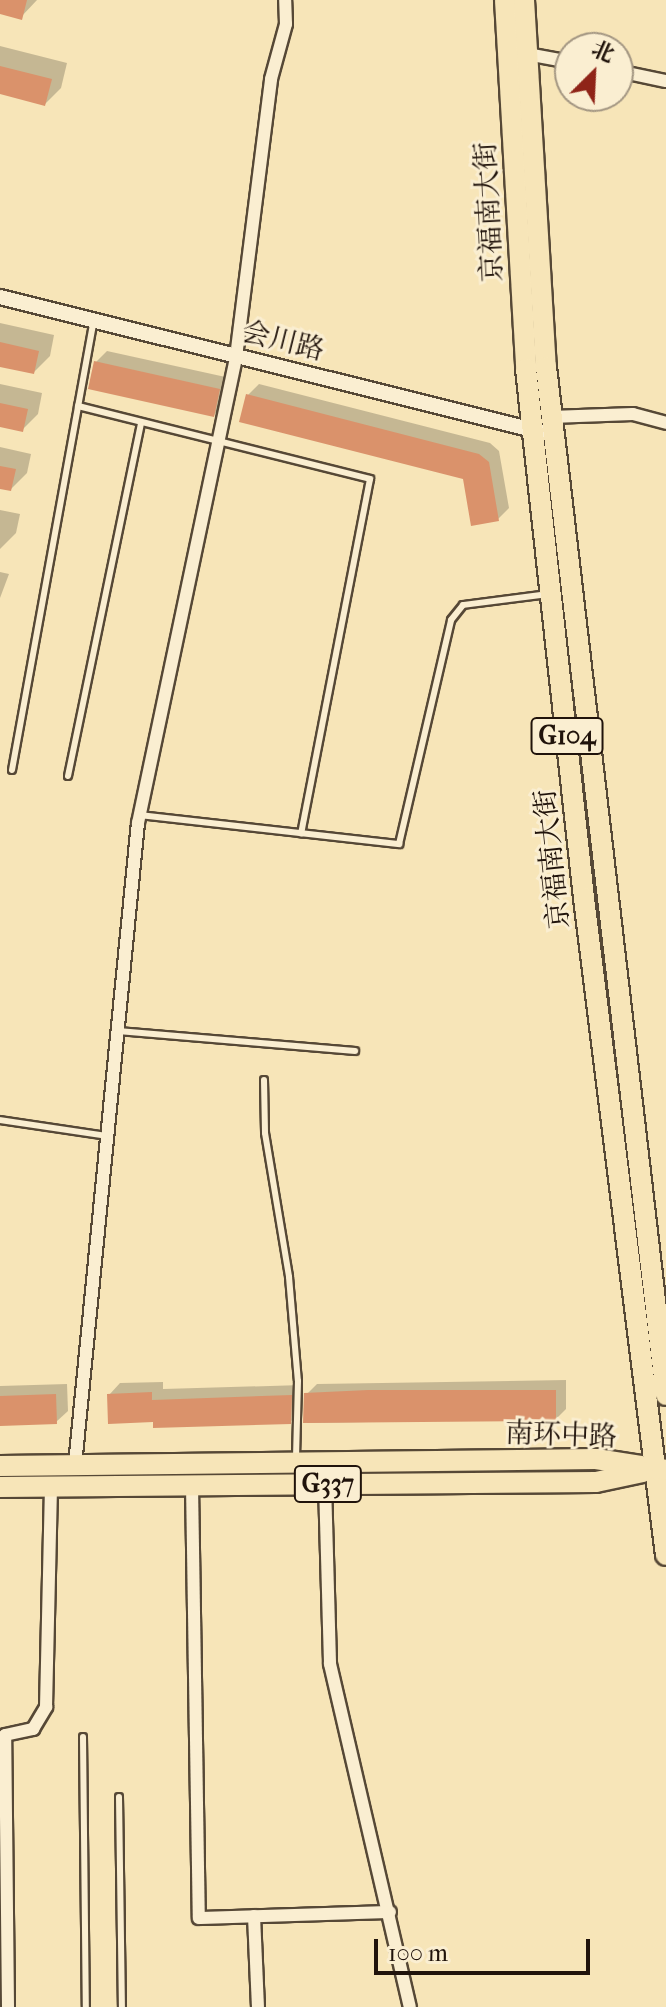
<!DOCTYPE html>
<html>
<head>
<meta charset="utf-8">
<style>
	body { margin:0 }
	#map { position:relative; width:666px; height:2007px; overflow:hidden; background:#f7e5b8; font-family:"IM FELL French Canon","Noto Serif SC",serif }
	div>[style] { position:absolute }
	.shadow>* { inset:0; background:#0003 }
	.building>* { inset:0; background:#da926b }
	.roads { filter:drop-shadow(2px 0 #564836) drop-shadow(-2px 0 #564836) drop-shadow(0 2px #564836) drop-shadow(0 -2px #564836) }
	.service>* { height:6px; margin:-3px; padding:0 3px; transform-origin:3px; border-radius:3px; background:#faeed1 }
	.minor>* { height:12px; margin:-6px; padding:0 6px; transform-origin:6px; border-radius:6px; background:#faeed1 }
	.tertiary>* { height:14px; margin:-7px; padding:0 7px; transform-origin:7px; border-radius:7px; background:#faeed1 }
	.trunk>* { height:20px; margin:-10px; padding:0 10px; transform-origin:10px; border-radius:10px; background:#f7e5b8 }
	span { translate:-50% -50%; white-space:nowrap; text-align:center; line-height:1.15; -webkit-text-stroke:6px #faeed1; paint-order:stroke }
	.shield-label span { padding:2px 6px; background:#faeed1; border:2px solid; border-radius:6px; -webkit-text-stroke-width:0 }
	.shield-label { font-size:26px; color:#20130b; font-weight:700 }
	.street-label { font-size:28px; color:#20130b }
	.north { position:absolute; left:554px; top:32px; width:80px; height:80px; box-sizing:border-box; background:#faeed1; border:2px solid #a39682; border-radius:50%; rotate:24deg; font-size:22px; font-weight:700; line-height:32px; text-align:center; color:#20130b }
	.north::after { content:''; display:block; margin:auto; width:28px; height:36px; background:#8f2418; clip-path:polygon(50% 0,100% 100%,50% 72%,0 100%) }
	.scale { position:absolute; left:374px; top:1939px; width:216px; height:36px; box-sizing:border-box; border:4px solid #20130b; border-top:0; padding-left:10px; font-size:24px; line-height:28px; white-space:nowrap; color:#20130b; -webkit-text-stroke:6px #faeed1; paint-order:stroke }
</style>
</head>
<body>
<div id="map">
	<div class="shadow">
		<div style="clip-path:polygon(0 0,37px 0,21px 17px,0 12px)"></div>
		<div style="clip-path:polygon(0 46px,67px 63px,61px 88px,45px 104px,0 92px)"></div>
		<div style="clip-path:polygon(0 323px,54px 335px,50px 356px,34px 372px,0 365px)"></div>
		<div style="clip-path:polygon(107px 351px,230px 378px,225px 404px,214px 415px,96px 362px)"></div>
		<div style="clip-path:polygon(0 384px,42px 393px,38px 414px,22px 430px,0 425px)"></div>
		<div style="clip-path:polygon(259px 384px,490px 443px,499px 451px,509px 508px,498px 519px,465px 477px,248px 395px)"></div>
		<div style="clip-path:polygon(0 447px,31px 454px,27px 473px,11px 489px,0 487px)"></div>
		<div style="clip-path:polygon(0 510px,20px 514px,16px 533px,0 549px)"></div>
		<div style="clip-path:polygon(0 572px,9px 574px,0 598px)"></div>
		<div style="clip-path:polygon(566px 1380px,566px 1409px,556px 1419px,307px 1423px,307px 1394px,317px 1384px)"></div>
		<div style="clip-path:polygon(163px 1382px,163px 1389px,302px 1385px,301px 1411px,290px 1422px,155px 1420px,109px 1395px,120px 1383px)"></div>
		<div style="clip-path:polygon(67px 1384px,68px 1411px,56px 1422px,0 1423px,0 1386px)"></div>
	</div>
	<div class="building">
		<div style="clip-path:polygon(0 0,27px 0,22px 20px,0 14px)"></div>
		<div style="clip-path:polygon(0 66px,52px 79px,45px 106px,0 94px)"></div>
		<div style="clip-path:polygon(0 342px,39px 351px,34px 374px,0 367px)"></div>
		<div style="clip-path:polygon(94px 361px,220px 389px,214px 417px,88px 389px)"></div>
		<div style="clip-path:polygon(246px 394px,479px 454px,489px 462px,499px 521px,471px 526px,463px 479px,239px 422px)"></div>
		<div style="clip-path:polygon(0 403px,28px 409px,23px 432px,0 427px)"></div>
		<div style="clip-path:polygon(0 466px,16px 469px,11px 491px,0 489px)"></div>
		<div style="clip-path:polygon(368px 1390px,556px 1390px,556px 1421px,303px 1423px,304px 1393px)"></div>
		<div style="clip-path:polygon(152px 1392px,152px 1400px,292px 1395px,291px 1424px,153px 1428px,153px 1422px,108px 1424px,107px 1394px)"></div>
		<div style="clip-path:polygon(56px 1394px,57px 1424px,0 1426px,0 1396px)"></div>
	</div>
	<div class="roads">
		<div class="service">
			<div style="left:78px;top:406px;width:301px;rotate:14deg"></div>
			<div style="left:370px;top:479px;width:361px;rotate:101deg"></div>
			<div style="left:12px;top:770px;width:456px;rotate:-79.7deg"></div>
			<div style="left:68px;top:776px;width:361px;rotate:-78.3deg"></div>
			<div style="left:140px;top:815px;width:261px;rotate:6.4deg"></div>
			<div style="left:399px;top:844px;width:230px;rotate:-76.9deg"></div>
			<div style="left:451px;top:620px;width:19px;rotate:-51deg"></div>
			<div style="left:463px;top:605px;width:87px;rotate:-7.3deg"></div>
			<div style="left:118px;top:1031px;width:238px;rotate:4.8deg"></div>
			<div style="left:264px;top:1080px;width:53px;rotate:88.9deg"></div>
			<div style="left:265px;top:1133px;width:146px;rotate:80.5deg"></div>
			<div style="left:289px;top:1277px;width:104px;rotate:85.1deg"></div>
			<div style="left:298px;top:1381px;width:77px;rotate:91.5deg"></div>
			<div style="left:0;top:1120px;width:108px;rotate:8.5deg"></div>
			<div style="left:83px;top:1737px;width:270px;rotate:89.4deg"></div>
			<div style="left:119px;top:1797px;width:210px;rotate:89.2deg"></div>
		</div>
		<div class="minor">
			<div style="left:527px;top:54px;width:44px;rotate:10.5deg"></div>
			<div style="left:618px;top:71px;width:49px;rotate:11.8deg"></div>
			<div style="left:551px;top:417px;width:82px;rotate:-2.1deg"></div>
			<div style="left:633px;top:414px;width:34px;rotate:15deg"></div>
			<div style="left:75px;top:1465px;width:645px;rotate:-84.4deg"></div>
			<div style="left:138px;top:823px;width:476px;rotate:-78.1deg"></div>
			<div style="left:236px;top:357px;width:280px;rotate:-82.8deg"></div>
			<div style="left:271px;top:79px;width:57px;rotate:-74.7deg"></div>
			<div style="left:286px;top:24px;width:24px;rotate:-92deg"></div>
			<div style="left:325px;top:1484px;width:180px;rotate:88.4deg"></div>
			<div style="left:330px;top:1664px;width:352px;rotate:76.9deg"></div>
			<div style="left:192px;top:1485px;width:433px;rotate:89.1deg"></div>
			<div style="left:199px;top:1918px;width:191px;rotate:-1.8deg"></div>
			<div style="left:254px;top:1916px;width:91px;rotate:87.5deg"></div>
			<div style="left:8px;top:2007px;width:272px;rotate:-90.6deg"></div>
			<div style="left:5px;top:1735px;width:29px;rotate:-12deg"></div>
			<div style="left:33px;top:1729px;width:26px;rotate:-59deg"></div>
			<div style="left:46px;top:1707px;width:221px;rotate:-88.7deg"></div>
		</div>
		<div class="tertiary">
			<div style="left:0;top:297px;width:570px;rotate:14.01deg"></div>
		</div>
		<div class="trunk">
			<div style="left:505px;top:0;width:370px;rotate:86.7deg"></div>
			<div style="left:526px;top:369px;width:532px;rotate:83.74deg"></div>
			<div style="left:584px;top:898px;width:662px;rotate:82.89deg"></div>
			<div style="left:524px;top:0;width:368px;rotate:86.6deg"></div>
			<div style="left:546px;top:367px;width:1035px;rotate:83.34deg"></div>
			<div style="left:0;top:1466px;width:596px;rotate:-0.67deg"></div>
			<div style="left:596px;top:1459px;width:71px;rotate:8.9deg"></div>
			<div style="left:0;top:1487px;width:596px;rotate:-0.48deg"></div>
			<div style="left:596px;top:1482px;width:48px;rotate:-12deg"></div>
		</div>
	</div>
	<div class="shield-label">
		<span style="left:567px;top:736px">G104</span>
		<span style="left:328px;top:1484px">G337</span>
	</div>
	<div class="street-label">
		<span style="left:489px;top:212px;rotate:-93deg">京福南大街</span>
		<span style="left:283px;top:341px;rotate:14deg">会川路</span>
		<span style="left:552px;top:859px;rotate:-96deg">京福南大街</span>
		<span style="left:561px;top:1435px;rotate:2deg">南环中路</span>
	</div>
	<div class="north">北</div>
	<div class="scale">100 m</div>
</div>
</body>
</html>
